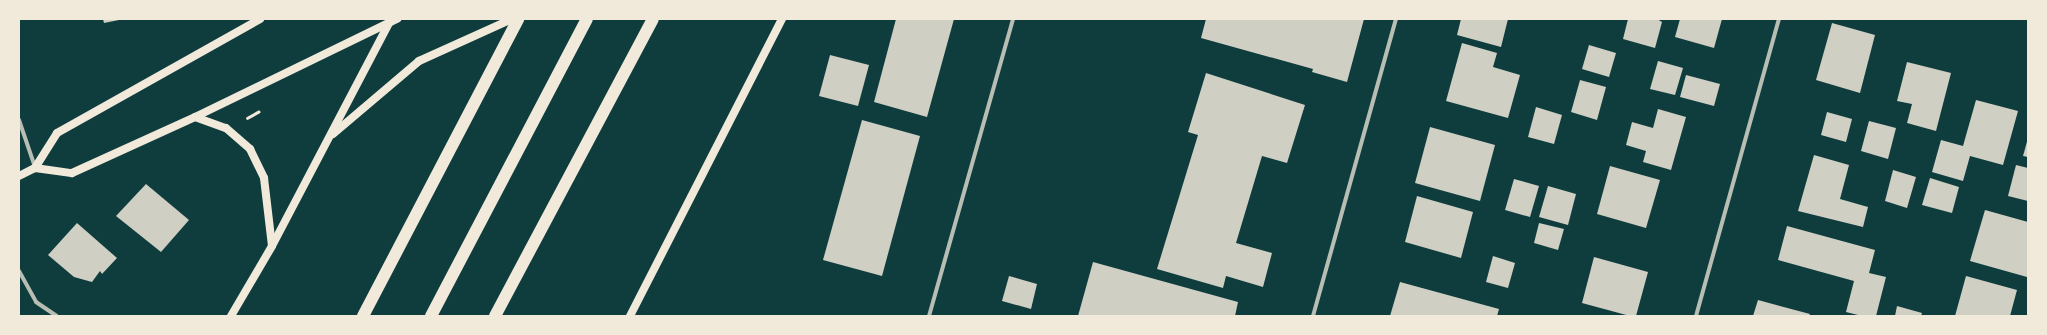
<!DOCTYPE html>
<html>
<head>
<meta charset="utf-8">
<style>
	body { margin:0 }
	#map { position:relative; width:2047px; height:335px; overflow:hidden; background:#0f3d3e; font-family:"PT Sans",sans-serif }
	div>[style] { position:absolute }
	.building>* { inset:0; background:#cfcfc3 }
	.path>* { height:2.5px; margin:-1.25px; padding:0 1.25px; transform-origin:1.25px; border-radius:1.25px; background:#f1e9da }
	.minor>* { height:4px; margin:-2px; padding:0 2px; transform-origin:2px; border-radius:2px; background:#b8beb3 }
	.secondary>* { height:8px; margin:-4px; padding:0 4px; transform-origin:4px; border-radius:4px; background:#f1e9da }
	.motorway>* { height:12px; margin:-6px; padding:0 6px; transform-origin:6px; border-radius:6px; background:#f1e9da }
	span { translate:-50% -50%; white-space:nowrap; text-align:center; line-height:1.15; -webkit-text-stroke:3px #f1e9da; paint-order:stroke }
	.frame { position:absolute; inset:0; border:20px solid #f1e9da; pointer-events:none }
</style>
</head>
<body>
<div id="map">
	<div class="building">
		<div style="clip-path:polygon(103px 19px,119px 19px,119px 20px,104px 23px)"></div>
		<div style="clip-path:polygon(896px 19px,954px 19px,927px 117px,874px 102px)"></div>
		<div style="clip-path:polygon(1206px 19px,1364px 19px,1347px 82px,1312px 72px,1313px 69px,1201px 38px)"></div>
		<div style="clip-path:polygon(1461px 19px,1508px 19px,1501px 47px,1457px 35px)"></div>
		<div style="clip-path:polygon(1628px 19px,1657px 19px,1662px 22px,1655px 48px,1623px 39px)"></div>
		<div style="clip-path:polygon(1680px 19px,1722px 19px,1714px 48px,1675px 37px)"></div>
		<div style="clip-path:polygon(1832px 23px,1875px 35px,1860px 93px,1816px 80px)"></div>
		<div style="clip-path:polygon(1462px 43px,1497px 53px,1493px 67px,1520px 75px,1508px 118px,1446px 101px)"></div>
		<div style="clip-path:polygon(1589px 45px,1616px 53px,1609px 77px,1582px 69px)"></div>
		<div style="clip-path:polygon(830px 55px,869px 65px,858px 106px,819px 96px)"></div>
		<div style="clip-path:polygon(1658px 61px,1683px 68px,1675px 95px,1650px 89px)"></div>
		<div style="clip-path:polygon(1907px 62px,1951px 73px,1936px 131px,1907px 123px,1912px 104px,1897px 101px)"></div>
		<div style="clip-path:polygon(1206px 73px,1305px 105px,1287px 163px,1262px 156px,1236px 243px,1272px 253px,1263px 287px,1226px 276px,1223px 288px,1157px 269px,1198px 135px,1188px 132px)"></div>
		<div style="clip-path:polygon(1686px 75px,1720px 84px,1714px 106px,1680px 97px)"></div>
		<div style="clip-path:polygon(1580px 80px,1606px 87px,1597px 120px,1571px 112px)"></div>
		<div style="clip-path:polygon(1976px 100px,2018px 111px,2003px 165px,1970px 156px,1963px 181px,1932px 172px,1941px 140px,1963px 146px)"></div>
		<div style="clip-path:polygon(1536px 107px,1562px 115px,1554px 144px,1528px 137px)"></div>
		<div style="clip-path:polygon(1658px 109px,1686px 117px,1671px 170px,1643px 162px,1646px 151px,1626px 145px,1632px 122px,1653px 128px)"></div>
		<div style="clip-path:polygon(1827px 112px,1852px 119px,1846px 142px,1821px 135px)"></div>
		<div style="clip-path:polygon(862px 120px,920px 136px,882px 276px,823px 260px)"></div>
		<div style="clip-path:polygon(1869px 121px,1896px 128px,1888px 159px,1861px 151px)"></div>
		<div style="clip-path:polygon(1430px 127px,1495px 145px,1480px 201px,1415px 183px)"></div>
		<div style="clip-path:polygon(2028px 138px,2028px 157px,2023px 156px)"></div>
		<div style="clip-path:polygon(1814px 155px,1849px 165px,1840px 199px,1868px 207px,1863px 227px,1798px 211px)"></div>
		<div style="clip-path:polygon(2016px 165px,2028px 168px,2028px 201px,2008px 196px)"></div>
		<div style="clip-path:polygon(1610px 166px,1660px 180px,1646px 228px,1597px 214px)"></div>
		<div style="clip-path:polygon(1893px 170px,1916px 177px,1907px 208px,1885px 201px)"></div>
		<div style="clip-path:polygon(1930px 178px,1959px 187px,1952px 213px,1922px 205px)"></div>
		<div style="clip-path:polygon(1514px 179px,1539px 186px,1530px 217px,1505px 210px)"></div>
		<div style="clip-path:polygon(146px 184px,189px 220px,161px 252px,116px 216px)"></div>
		<div style="clip-path:polygon(1548px 186px,1576px 194px,1568px 225px,1539px 217px)"></div>
		<div style="clip-path:polygon(1417px 196px,1473px 212px,1461px 258px,1405px 242px)"></div>
		<div style="clip-path:polygon(1985px 210px,2028px 222px,2027px 277px,1970px 261px)"></div>
		<div style="clip-path:polygon(77px 223px,117px 258px,102px 274px,100px 271px,92px 282px,74px 277px,48px 255px)"></div>
		<div style="clip-path:polygon(1539px 223px,1564px 229px,1558px 250px,1534px 243px)"></div>
		<div style="clip-path:polygon(1787px 226px,1875px 250px,1869px 273px,1886px 277px,1876px 316px,1862px 316px,1846px 312px,1854px 281px,1778px 260px)"></div>
		<div style="clip-path:polygon(1493px 256px,1515px 263px,1508px 288px,1486px 282px)"></div>
		<div style="clip-path:polygon(1594px 257px,1648px 272px,1636px 316px,1630px 316px,1582px 303px)"></div>
		<div style="clip-path:polygon(1093px 262px,1238px 302px,1235px 316px,1078px 316px)"></div>
		<div style="clip-path:polygon(1009px 276px,1037px 284px,1031px 309px,1002px 301px)"></div>
		<div style="clip-path:polygon(1966px 276px,2017px 290px,2010px 316px,1955px 316px)"></div>
		<div style="clip-path:polygon(1400px 282px,1499px 309px,1497px 316px,1390px 316px)"></div>
		<div style="clip-path:polygon(1758px 300px,1810px 314px,1809px 316px,1753px 316px)"></div>
		<div style="clip-path:polygon(1897px 306px,1922px 313px,1921px 316px,1895px 316px)"></div>
	</div>
	<div class="path">
		<div style="left:247px;top:118px;width:13px;rotate:-29deg"></div>
	</div>
	<div class="minor">
		<div style="left:19px;top:120px;width:50px;rotate:71.2deg"></div>
		<div style="left:19px;top:271px;width:35px;rotate:61deg"></div>
		<div style="left:36px;top:302px;width:25px;rotate:34deg"></div>
		<div style="left:929px;top:316px;width:309px;rotate:-74.2deg"></div>
		<div style="left:1313px;top:316px;width:308px;rotate:-74.4deg"></div>
		<div style="left:1696px;top:316px;width:308px;rotate:-74.4deg"></div>
	</div>
	<div class="secondary">
		<div style="left:195px;top:117px;width:33px;rotate:20deg"></div>
		<div style="left:226px;top:128px;width:32px;rotate:41deg"></div>
		<div style="left:250px;top:149px;width:32px;rotate:64deg"></div>
		<div style="left:264px;top:178px;width:68px;rotate:83.3deg"></div>
		<div style="left:333px;top:134px;width:113px;rotate:-40.3deg"></div>
		<div style="left:419px;top:61px;width:102px;rotate:-24.3deg"></div>
		<div style="left:35px;top:168px;width:37px;rotate:8deg"></div>
		<div style="left:72px;top:173px;width:135px;rotate:-24.5deg"></div>
		<div style="left:195px;top:117px;width:225px;rotate:-25.9deg"></div>
		<div style="left:19px;top:176px;width:18px;rotate:-27deg"></div>
		<div style="left:35px;top:168px;width:41px;rotate:-57.8deg"></div>
		<div style="left:57px;top:133px;width:233px;rotate:-29.3deg"></div>
		<div style="left:231px;top:316px;width:81px;rotate:-59.6deg"></div>
		<div style="left:272px;top:246px;width:252px;rotate:-62.3deg"></div>
		<div style="left:630px;top:316px;width:334px;rotate:-62.9deg"></div>
	</div>
	<div class="motorway">
		<div style="left:363px;top:316px;width:335px;rotate:-62.4deg"></div>
		<div style="left:431px;top:316px;width:335px;rotate:-62.3deg"></div>
		<div style="left:495px;top:316px;width:336px;rotate:-62deg"></div>
	</div>
	<div class="frame"></div>
</div>
</body>
</html>
